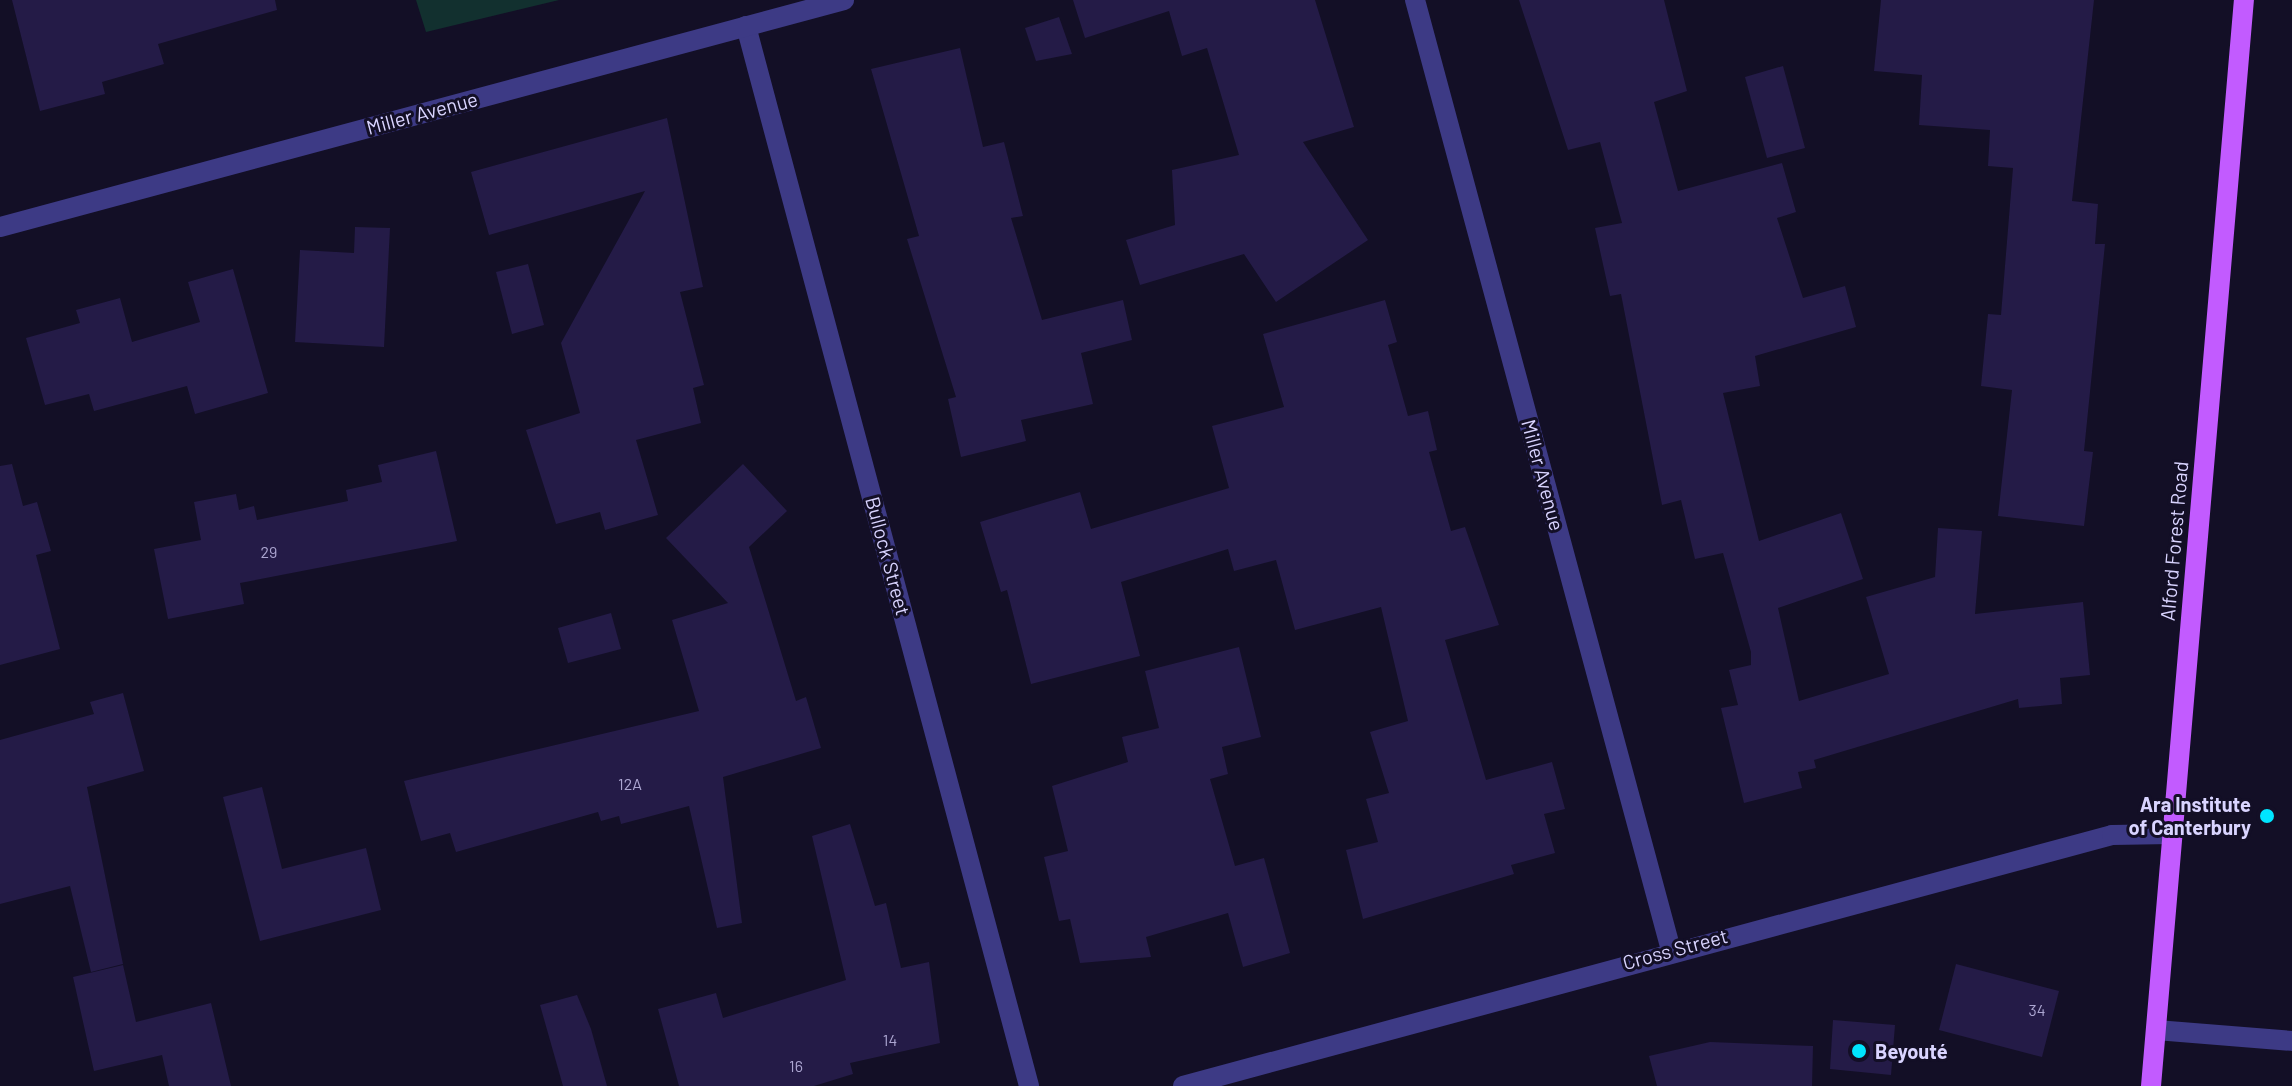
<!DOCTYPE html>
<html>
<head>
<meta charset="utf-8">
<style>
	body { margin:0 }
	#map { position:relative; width:2292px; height:1086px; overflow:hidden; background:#130f26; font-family:Barlow,sans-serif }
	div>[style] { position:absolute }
	.green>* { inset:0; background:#12302f }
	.building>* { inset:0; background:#241b47 }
	.service>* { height:20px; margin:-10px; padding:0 10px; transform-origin:10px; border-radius:10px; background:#3d3a85 }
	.minor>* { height:20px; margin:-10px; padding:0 10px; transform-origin:10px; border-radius:10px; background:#3d3a85 }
	.primary>* { height:20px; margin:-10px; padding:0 10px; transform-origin:10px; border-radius:10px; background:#c25bff }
	.dots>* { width:22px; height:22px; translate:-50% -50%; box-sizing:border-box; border:4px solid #130f26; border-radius:50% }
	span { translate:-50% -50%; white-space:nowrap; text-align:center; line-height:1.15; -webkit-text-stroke:6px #130f26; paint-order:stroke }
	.number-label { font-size:16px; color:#aca6d1 }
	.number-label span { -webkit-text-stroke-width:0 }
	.street-label { font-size:20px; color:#d9d4ff }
	.poi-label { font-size:20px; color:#d9d4ff; font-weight:700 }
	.right { translate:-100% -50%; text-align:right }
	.left { translate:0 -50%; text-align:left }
</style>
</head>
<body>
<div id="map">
	<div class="green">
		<div style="clip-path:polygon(416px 0,559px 0,426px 32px)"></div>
	</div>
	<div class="building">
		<div style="clip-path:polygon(12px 0,275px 0,277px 10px,158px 44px,164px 64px,102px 82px,105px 94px,40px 111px)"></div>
		<div style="clip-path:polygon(1073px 0,1315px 0,1354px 127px,1303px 142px,1368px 240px,1276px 302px,1244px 254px,1140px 285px,1126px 240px,1175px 225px,1172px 170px,1239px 155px,1207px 48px,1182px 56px,1169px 11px,1085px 38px)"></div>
		<div style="clip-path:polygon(1519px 0,1664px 0,1687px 91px,1654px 102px,1678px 191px,1782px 163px,1796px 212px,1777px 218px,1803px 298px,1845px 286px,1856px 327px,1755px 356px,1760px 386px,1723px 393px,1759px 541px,1841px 513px,1863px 579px,1778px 608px,1799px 701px,1889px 674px,1866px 597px,1935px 577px,1938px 528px,1982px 531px,1975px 614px,2083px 602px,2090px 675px,2060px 678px,2062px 704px,2019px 708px,2018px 699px,1814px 760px,1816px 768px,1798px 772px,1802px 788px,1744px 803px,1721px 708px,1738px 705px,1729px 670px,1751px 665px,1751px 652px,1723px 553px,1695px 559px,1681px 500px,1662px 505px,1621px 294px,1610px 296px,1595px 228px,1622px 223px,1600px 142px,1568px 150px)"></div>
		<div style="clip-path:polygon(1881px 0,2094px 0,2072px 201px,2098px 204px,2095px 244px,2105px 244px,2084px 451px,2093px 452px,2084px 526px,1998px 516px,2012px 390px,1981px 386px,1988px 314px,2001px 315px,2013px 168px,1988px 166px,1990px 130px,1919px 125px,1922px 75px,1874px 71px)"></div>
		<div style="clip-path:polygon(1059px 17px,1072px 54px,1036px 61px,1025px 28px)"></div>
		<div style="clip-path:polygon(960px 48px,983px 147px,1004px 142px,1023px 216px,1011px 218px,1042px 320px,1123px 300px,1132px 340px,1081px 353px,1093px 404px,1021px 420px,1026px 441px,961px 457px,948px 399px,956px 397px,907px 239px,919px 236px,871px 69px)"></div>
		<div style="clip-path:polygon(1783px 66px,1805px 148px,1767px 158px,1745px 77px)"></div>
		<div style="clip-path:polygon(667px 118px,703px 287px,680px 292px,704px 385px,693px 388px,701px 423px,636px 440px,658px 515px,605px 530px,600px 512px,556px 524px,526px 430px,580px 413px,561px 343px,645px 191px,489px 235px,471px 172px)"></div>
		<div style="clip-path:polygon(355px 227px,390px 228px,384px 347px,295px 342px,300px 250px,354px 253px)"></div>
		<div style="clip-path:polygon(528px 264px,544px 325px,512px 334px,496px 272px)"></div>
		<div style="clip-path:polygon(233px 269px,268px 393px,195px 414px,187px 386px,94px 411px,89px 394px,45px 405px,26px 338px,80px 323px,76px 310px,120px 298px,132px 342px,200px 322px,188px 282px)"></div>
		<div style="clip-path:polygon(1385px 300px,1397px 342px,1388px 345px,1408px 416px,1428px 411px,1437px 450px,1429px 452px,1451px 531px,1465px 527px,1499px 625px,1445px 640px,1486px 780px,1552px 762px,1565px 809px,1544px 814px,1555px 853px,1511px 865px,1514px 874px,1363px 919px,1346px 850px,1378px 842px,1366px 799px,1389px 793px,1370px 732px,1408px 721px,1381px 607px,1295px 630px,1276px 560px,1234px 571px,1228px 549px,1121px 582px,1140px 656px,1031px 684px,1007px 590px,1001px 592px,980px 522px,1080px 492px,1091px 529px,1229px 488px,1212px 426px,1284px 407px,1263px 334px)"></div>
		<div style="clip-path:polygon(436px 451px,457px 541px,240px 583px,244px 604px,168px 619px,154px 549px,201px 540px,194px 502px,236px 494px,239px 510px,254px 506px,257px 520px,348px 501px,346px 490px,382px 482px,378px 465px)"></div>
		<div style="clip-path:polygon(12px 464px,23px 506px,37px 502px,51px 551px,36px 555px,60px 649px,0 665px,0 466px)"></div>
		<div style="clip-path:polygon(743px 464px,787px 511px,749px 547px,796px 701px,806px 697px,821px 748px,723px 777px,742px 923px,717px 928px,689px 806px,621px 824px,619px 816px,601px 821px,598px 812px,456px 852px,450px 833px,421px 841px,404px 781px,699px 711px,672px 620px,728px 603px,666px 538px)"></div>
		<div style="clip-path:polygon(611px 613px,621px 649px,568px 663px,558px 628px)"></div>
		<div style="clip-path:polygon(1239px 647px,1261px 737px,1222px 747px,1228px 774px,1210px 779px,1235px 866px,1264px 858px,1290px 953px,1243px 967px,1228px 913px,1146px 937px,1151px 957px,1080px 963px,1070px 919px,1059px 921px,1044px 857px,1068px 851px,1052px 786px,1128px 762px,1122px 737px,1159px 728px,1145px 671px)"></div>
		<div style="clip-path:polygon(123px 693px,144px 771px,87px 787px,123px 964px,91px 972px,70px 886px,0 904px,0 740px,94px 714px,90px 702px)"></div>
		<div style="clip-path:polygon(262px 787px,282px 869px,366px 848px,381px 910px,260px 941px,223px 797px)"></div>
		<div style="clip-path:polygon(850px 824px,875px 906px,886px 903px,901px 968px,929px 962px,940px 1043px,850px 1063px,853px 1074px,814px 1086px,679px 1086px,658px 1009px,716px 993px,723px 1018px,846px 980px,812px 836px)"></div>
		<div style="clip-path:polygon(1956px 964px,2059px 991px,2042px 1057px,1939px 1030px)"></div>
		<div style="clip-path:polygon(123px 965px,136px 1022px,211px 1003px,231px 1086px,169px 1086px,162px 1055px,94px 1071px,73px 977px)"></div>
		<div style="clip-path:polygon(577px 995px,591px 1029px,607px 1086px,563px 1086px,540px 1005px)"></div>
		<div style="clip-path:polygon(1833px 1020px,1895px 1025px,1891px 1075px,1830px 1069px)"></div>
		<div style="clip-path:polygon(1710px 1042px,1813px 1046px,1812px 1086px,1657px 1086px,1649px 1056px)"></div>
	</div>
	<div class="service">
		<div style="left:2156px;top:1030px;width:136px;rotate:4.6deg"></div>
	</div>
	<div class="minor">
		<div style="left:1415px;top:0;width:984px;rotate:74.92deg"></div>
		<div style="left:746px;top:26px;width:1097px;rotate:75.05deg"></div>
		<div style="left:0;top:227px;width:874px;rotate:-15.05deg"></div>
		<div style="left:1183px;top:1086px;width:962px;rotate:-15.12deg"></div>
		<div style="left:2112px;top:835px;width:59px;rotate:-1deg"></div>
	</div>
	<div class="primary">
		<div style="left:2151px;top:1086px;width:1090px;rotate:-85.11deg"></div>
	</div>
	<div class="dots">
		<div style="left:2267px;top:816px;background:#00e5ff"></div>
		<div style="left:1859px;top:1051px;background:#00e5ff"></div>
	</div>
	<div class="number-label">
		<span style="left:269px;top:552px">29</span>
		<span style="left:630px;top:784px">12A</span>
		<span style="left:2037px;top:1010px">34</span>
		<span style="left:890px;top:1040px">14</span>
		<span style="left:796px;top:1066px">16</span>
	</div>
	<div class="street-label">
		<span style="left:422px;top:113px;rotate:-15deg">Miller Avenue</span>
		<span style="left:1543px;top:475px;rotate:75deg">Miller Avenue</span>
		<span style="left:2174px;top:541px;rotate:-85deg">Alford Forest Road</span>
		<span style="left:888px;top:556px;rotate:75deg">Bullock Street</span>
		<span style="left:1675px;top:949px;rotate:-15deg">Cross Street</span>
	</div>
	<div class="poi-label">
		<span class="right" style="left:2251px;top:816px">Ara Institute<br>of Canterbury</span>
		<span class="left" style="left:1875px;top:1051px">Beyouté</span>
	</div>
</div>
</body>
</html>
